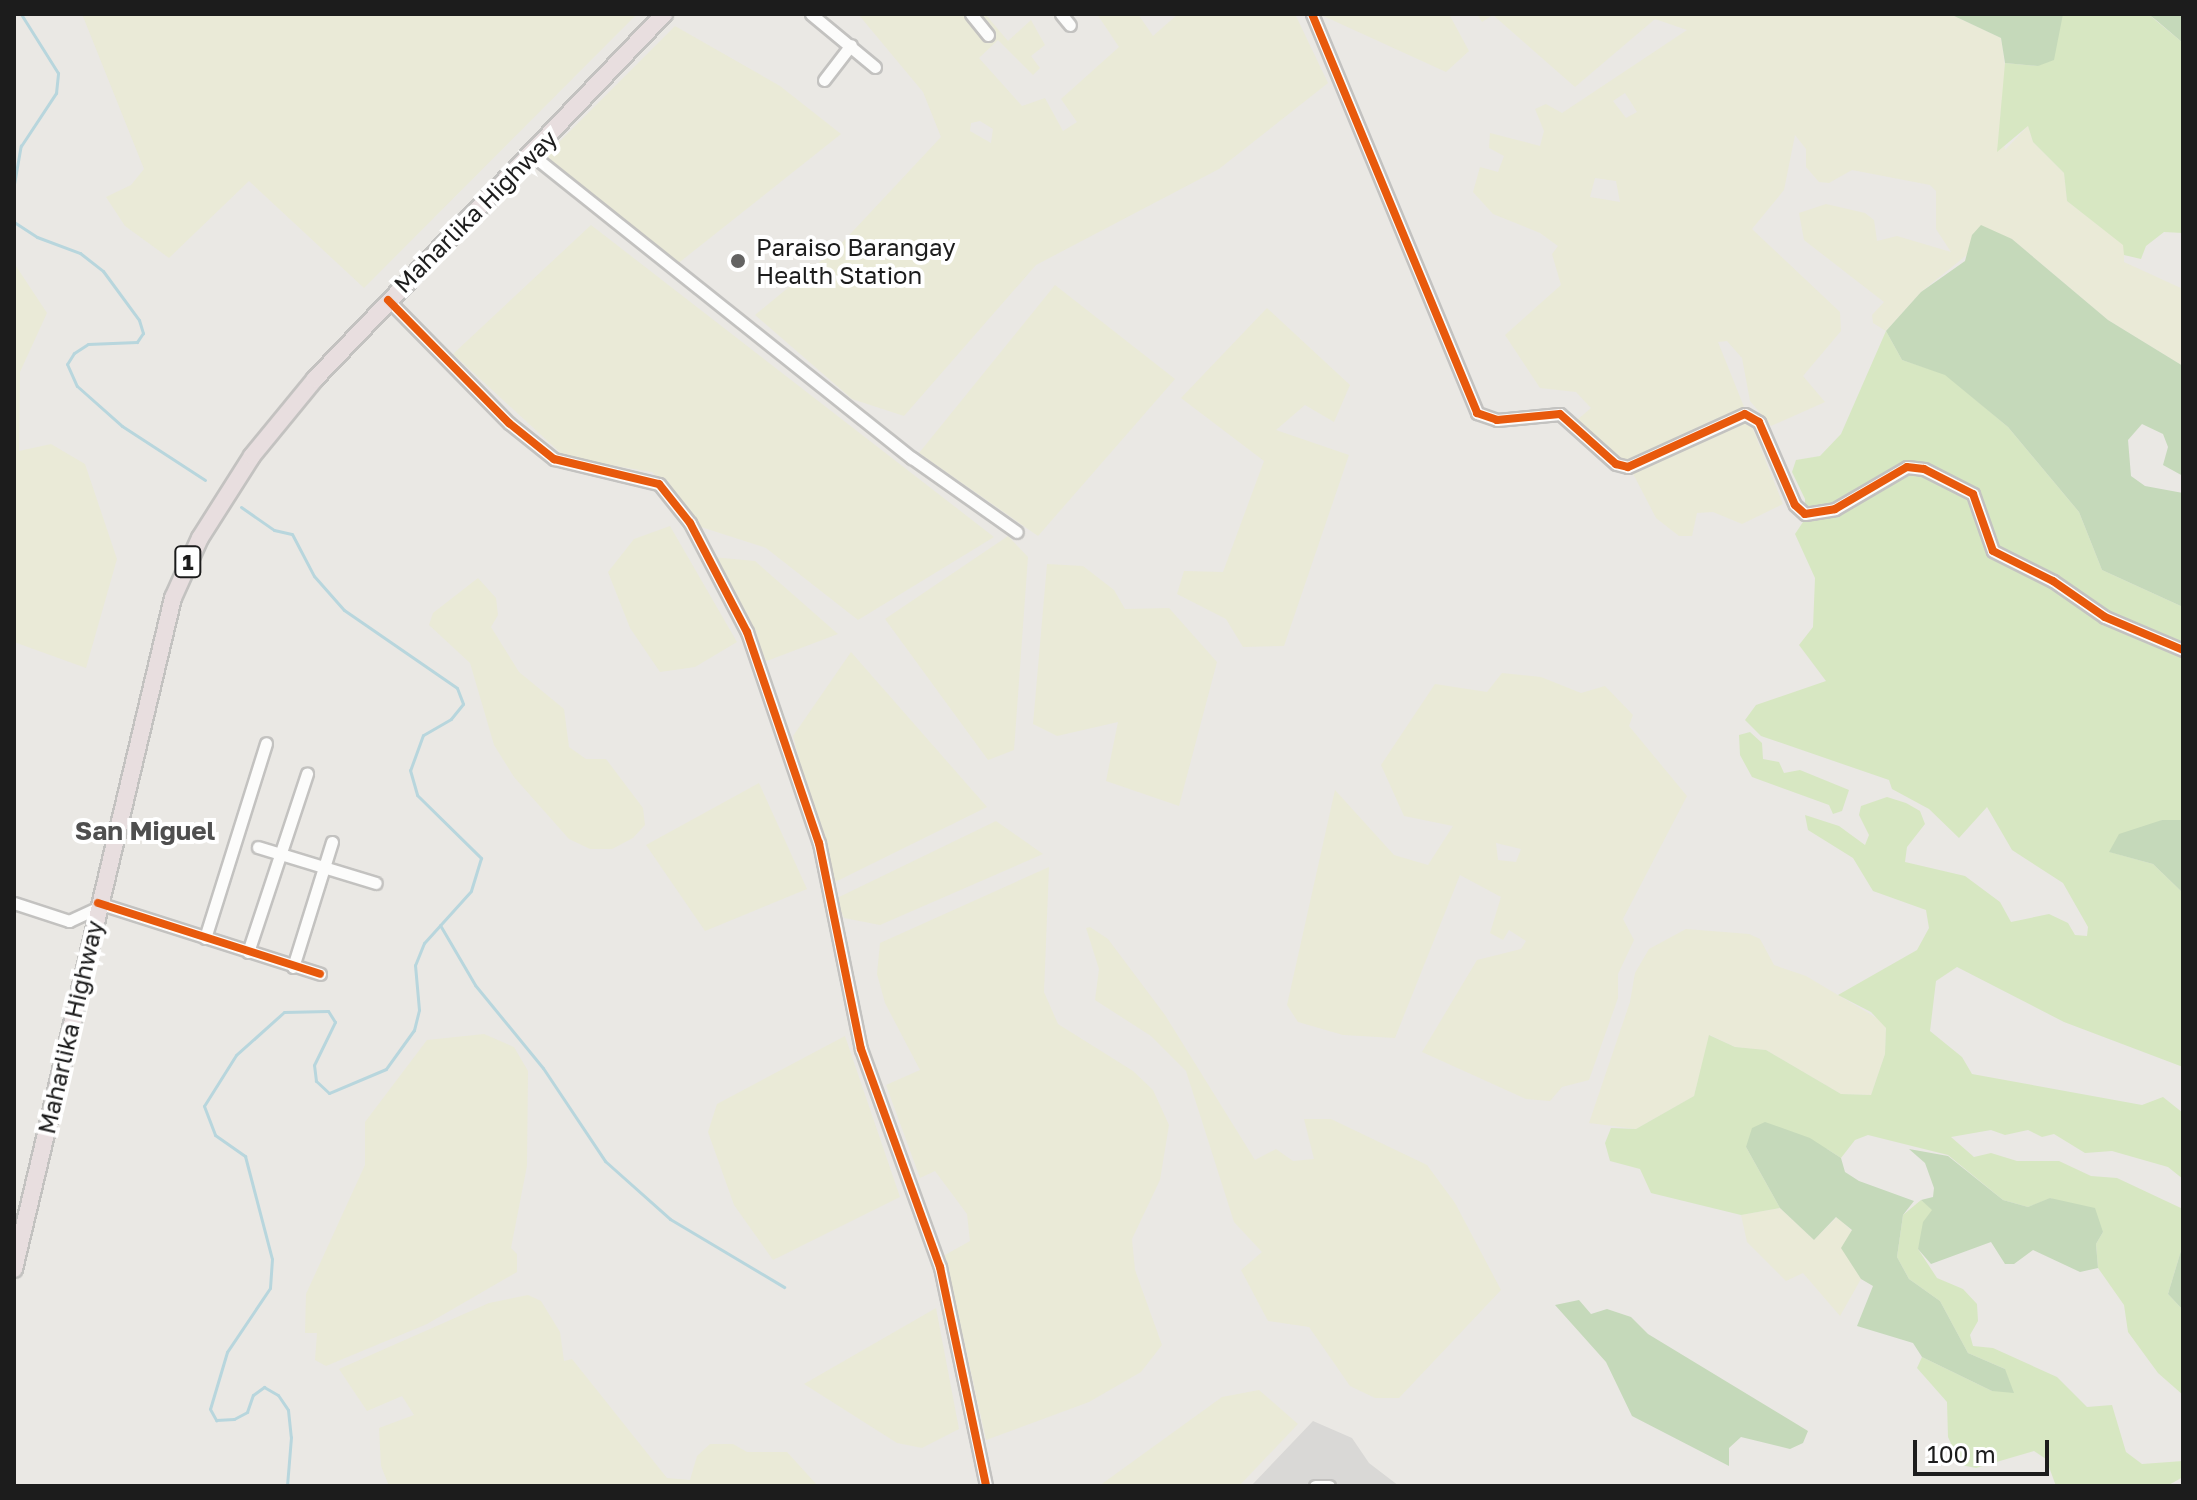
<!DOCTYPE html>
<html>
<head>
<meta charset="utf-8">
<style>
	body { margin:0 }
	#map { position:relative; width:2197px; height:1500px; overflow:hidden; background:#eae8e4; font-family:"Golos Text",sans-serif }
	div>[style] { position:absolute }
	.residential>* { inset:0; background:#d9d8d6 }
	.farmland>* { inset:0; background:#eaead7 }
	.grass>* { inset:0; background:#d7e7c2 }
	.forest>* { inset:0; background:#c5d9ba }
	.stream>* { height:3px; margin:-1.5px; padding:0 1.5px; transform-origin:1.5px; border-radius:1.5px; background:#b8d6dd }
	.roads { filter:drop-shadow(2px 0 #c3c2c0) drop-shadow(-2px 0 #c3c2c0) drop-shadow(0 2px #c3c2c0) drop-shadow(0 -2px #c3c2c0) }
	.minor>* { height:11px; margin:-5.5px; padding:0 5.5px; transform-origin:5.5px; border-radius:5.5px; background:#fcfcfb }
	.highway>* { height:16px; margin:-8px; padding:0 8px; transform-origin:8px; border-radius:8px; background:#e8dedf }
	.cycleway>* { height:8px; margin:-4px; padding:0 4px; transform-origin:4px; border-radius:4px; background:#e8590c }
	.dots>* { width:22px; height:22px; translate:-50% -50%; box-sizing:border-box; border:4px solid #fff; border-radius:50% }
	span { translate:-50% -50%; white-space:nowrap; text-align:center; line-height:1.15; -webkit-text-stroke:8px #fff; paint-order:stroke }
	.shield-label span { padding:2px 6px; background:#fff; border:2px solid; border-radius:6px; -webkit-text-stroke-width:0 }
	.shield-label { font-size:22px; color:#1c1c1c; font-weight:700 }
	.street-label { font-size:24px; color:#1c1c1c }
	.poi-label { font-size:24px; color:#1c1c1c }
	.left { translate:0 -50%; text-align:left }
	.neighbourhood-label { font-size:26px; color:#4f4f4f; font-weight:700 }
	.frame { position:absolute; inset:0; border:16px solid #1c1c1c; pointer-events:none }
	.scale { position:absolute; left:1913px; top:1440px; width:136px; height:36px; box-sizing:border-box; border:4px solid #1c1c1c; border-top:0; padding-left:10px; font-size:24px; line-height:28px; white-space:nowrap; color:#1c1c1c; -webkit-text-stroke:6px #fff; paint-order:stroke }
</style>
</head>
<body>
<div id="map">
	<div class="residential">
		<div style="clip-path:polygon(1313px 1421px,1352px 1438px,1369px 1463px,1399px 1486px,1251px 1486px)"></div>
	</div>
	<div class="farmland">
		<div style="clip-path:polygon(82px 14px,637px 14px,364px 288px,249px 181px,169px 258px,125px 226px,106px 197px,131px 185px,144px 169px)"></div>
		<div style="clip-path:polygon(evenodd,858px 14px,985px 14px,1008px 41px,1031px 20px,1045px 45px,1031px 56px,1040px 68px,1033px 75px,998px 40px,979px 58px,1022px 106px,1045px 98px,1063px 131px,1077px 122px,1061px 99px,1119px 47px,1097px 14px,1138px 14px,1153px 36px,1178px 14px,1295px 14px,1328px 83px,1219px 169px,1036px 265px,904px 416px,852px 399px,755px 315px,839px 246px,941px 137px,923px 92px,858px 14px,980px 121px,993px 129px,991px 143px,970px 131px,971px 123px,980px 121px)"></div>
		<div style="clip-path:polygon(1319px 14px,1449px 14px,1469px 51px,1446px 72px)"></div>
		<div style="clip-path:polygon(evenodd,1477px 14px,1950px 14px,2001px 38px,2006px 73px,2000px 119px,2005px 150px,2028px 126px,2033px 142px,2064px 173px,2067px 201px,2124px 245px,2124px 262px,2183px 289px,2183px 366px,2108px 320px,2012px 239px,1994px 233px,1921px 292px,1886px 331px,1873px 323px,1872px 315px,1884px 302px,1804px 240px,1799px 213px,1826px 204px,1865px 213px,1874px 220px,1877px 241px,1897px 236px,1951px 252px,1936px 229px,1936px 191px,1930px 185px,1852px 170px,1829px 183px,1819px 182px,1806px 167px,1806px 149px,1795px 135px,1784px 190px,1752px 229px,1840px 312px,1841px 331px,1803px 376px,1825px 402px,1771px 426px,1750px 401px,1742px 358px,1727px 341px,1718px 342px,1783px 504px,1742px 524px,1713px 512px,1697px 513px,1692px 536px,1679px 536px,1656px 518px,1628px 464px,1577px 420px,1591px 408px,1576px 392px,1540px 388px,1505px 335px,1561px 285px,1552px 254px,1558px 246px,1540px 233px,1493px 214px,1473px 192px,1480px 167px,1498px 172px,1504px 156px,1489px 148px,1490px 133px,1540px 146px,1544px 131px,1535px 109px,1546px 104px,1562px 113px,1687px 30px,1655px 19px,1575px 87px,1493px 15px,1482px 22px,1477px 14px,1625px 93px,1637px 112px,1626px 118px,1613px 101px,1625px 93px,1477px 14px,1595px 178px,1616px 181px,1620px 202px,1590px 197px,1595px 178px)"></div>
		<div style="clip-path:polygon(675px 26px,780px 86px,841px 134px,676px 265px,543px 158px)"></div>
		<div style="clip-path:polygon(591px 225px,994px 537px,858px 620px,766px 548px,701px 527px,652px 472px,566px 458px,453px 354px)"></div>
		<div style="clip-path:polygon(14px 263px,47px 313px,20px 372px,19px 451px,51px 444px,85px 464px,117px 559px,86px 668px,14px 642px)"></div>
		<div style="clip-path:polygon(1055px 285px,1175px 379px,1038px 536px,919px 453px)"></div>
		<div style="clip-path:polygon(1267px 308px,1350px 385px,1334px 422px,1305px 405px,1276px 430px,1349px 455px,1284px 646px,1243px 647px,1226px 619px,1177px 594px,1184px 571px,1223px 572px,1264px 461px,1181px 398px)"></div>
		<div style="clip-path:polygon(670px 526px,737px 642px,695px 667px,660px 672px,630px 628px,608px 572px,634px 539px)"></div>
		<div style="clip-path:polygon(1008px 536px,1028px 557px,1014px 750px,988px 760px,885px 619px)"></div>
		<div style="clip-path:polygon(712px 557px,755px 561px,838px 634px,764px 662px)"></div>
		<div style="clip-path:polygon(1047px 564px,1083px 566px,1114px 590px,1125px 609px,1169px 608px,1217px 662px,1179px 806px,1106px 781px,1118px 722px,1057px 736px,1033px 724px)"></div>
		<div style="clip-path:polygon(478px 578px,496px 598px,498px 615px,491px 627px,519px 672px,564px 709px,569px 747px,586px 759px,606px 759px,643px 808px,645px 825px,633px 838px,612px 849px,590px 849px,569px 839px,514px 777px,494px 745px,470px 663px,429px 625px,433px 613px)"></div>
		<div style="clip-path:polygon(851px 652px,987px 807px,831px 884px,793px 736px)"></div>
		<div style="clip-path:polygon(evenodd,1502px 673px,1541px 677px,1581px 693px,1605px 686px,1633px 715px,1629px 726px,1687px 796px,1623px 919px,1634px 940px,1618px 974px,1618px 998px,1589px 1080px,1562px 1087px,1550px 1101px,1526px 1099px,1422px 1052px,1477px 960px,1521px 949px,1526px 941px,1509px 930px,1503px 940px,1490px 933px,1501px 897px,1460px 875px,1395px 1038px,1343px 1035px,1298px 1022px,1287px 1005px,1335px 790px,1394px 855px,1428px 865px,1453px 826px,1404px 816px,1381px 765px,1435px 684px,1487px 692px,1502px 673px,1496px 843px,1521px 849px,1516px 862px,1498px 860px,1496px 843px)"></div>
		<div style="clip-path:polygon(759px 783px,807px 889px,705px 931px,646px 845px)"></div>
		<div style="clip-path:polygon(996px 821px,1043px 854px,880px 925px,844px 918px,835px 899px)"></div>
		<div style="clip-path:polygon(1049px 867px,1044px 992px,1058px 1024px,1133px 1071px,1153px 1090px,1169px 1125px,1160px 1180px,1132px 1239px,1135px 1270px,1162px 1345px,1141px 1372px,1089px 1402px,986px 1440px,945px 1255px,970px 1241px,967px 1214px,935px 1171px,920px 1178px,886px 1085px,920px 1070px,885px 1003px,877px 974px,880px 943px)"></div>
		<div style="clip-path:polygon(1090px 927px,1108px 939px,1165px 1015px,1255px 1160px,1276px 1149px,1293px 1161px,1314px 1159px,1304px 1119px,1331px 1119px,1427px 1165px,1455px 1203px,1501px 1290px,1399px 1398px,1375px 1398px,1350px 1386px,1309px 1327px,1268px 1321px,1241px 1270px,1262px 1252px,1234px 1222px,1186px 1071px,1151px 1036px,1095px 1000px,1099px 969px,1086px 928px)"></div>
		<div style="clip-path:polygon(1686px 929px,1749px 934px,1760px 939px,1774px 965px,1806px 976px,1880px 1020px,1886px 1028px,1885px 1054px,1871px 1095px,1841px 1094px,1766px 1050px,1735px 1047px,1710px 1035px,1694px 1096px,1636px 1129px,1589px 1123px,1630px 1002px,1635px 973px,1649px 949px)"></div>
		<div style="clip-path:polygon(484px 1034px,514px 1047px,528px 1071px,527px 1166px,511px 1248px,517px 1254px,517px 1272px,427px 1324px,326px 1366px,315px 1360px,317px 1333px,305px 1333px,306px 1294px,365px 1165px,365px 1122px,427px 1040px)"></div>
		<div style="clip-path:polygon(845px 1036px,900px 1197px,773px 1260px,734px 1205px,708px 1132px,717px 1104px)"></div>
		<div style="clip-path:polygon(1780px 1208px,1814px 1240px,1837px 1217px,1852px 1231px,1842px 1248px,1861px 1279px,1840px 1316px,1803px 1273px,1786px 1281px,1747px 1242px,1741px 1215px)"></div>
		<div style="clip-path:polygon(528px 1295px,541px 1301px,560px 1332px,564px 1361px,572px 1359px,667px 1478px,690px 1480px,697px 1456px,710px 1444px,733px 1444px,747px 1452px,787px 1452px,818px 1486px,389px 1486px,381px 1466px,379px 1428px,414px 1415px,402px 1396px,367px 1411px,339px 1369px,489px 1303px)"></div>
		<div style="clip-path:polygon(936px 1308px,959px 1429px,922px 1448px,897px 1443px,804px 1384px)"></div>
		<div style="clip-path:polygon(1259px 1390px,1298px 1424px,1239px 1486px,1099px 1486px,1222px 1397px)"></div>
	</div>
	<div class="grass">
		<div style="clip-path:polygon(2063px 14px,2148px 14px,2183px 43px,2183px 233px,2164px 232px,2146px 246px,2141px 259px,2124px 255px,2123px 245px,2067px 201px,2064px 173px,2033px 142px,2028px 126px,1997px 152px,2005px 63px,2038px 66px)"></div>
		<div style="clip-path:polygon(1886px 331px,1902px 360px,1945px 374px,2008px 427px,2079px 512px,2102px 570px,2183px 607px,2183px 820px,2162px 820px,2110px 852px,2153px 864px,2183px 893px,2183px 1067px,2064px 1022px,1957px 967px,1936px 981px,1930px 1031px,1962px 1057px,1972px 1074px,2142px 1105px,2163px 1097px,2183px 1113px,2183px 1179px,2168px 1167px,2112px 1151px,2085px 1153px,2054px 1134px,2042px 1137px,2028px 1130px,2005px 1135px,1991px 1130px,1951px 1137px,1974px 1157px,1991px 1153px,2017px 1161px,2059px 1161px,2091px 1176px,2117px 1178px,2183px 1209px,2183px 1244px,2168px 1294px,2183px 1310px,2183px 1395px,2158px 1373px,2128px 1332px,2124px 1305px,2098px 1268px,2096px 1244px,2103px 1232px,2051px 1198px,2028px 1207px,2003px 1200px,1948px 1155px,1868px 1135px,1855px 1140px,1841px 1158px,1827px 1149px,1746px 1147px,1780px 1208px,1741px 1215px,1651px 1193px,1640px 1169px,1610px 1161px,1605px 1143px,1611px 1128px,1636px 1129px,1694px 1096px,1709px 1035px,1735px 1047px,1766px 1050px,1841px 1094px,1871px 1095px,1885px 1054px,1886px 1028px,1871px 1012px,1838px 995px,1917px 950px,1929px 928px,1926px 910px,1873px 891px,1853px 858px,1808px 830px,1805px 815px,1839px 826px,1865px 845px,1869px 835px,1859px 815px,1861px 806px,1887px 797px,1906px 803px,1920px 811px,1925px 824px,1907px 847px,1905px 862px,1965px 876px,2000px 902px,2011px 922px,2049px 914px,2068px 923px,2075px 935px,2087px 936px,2088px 927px,2063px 883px,2012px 850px,1987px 807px,1959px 838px,1929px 809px,1892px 789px,1889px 780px,1761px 736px,1745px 720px,1756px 705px,1826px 681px,1799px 645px,1813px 627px,1815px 578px,1795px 534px,1805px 519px,1805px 499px,1792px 472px,1796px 460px,1820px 456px,1841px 434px)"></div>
		<div style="clip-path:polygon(1750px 732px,1762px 743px,1763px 759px,1779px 762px,1784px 773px,1800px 770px,1849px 790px,1842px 811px,1833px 814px,1829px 805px,1752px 777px,1740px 755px,1739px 735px)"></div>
		<div style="clip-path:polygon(1921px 1200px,1933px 1210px,1918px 1249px,1937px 1278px,1963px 1289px,1977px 1304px,1978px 1321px,1970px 1335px,1973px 1346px,1993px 1348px,2057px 1377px,2087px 1407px,2112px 1405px,2126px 1452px,2142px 1464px,2183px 1461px,2183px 1477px,2167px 1486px,2056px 1486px,2046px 1459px,2034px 1451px,1976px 1468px,1961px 1465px,1948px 1437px,1947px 1402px,1917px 1368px,1922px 1357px,1992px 1391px,2005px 1369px,1968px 1353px,1940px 1301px,1909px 1279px,1897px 1257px,1903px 1215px)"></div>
	</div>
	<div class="forest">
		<div style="clip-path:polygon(1950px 14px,2063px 14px,2054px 60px,2038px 66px,2005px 63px,2001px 38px)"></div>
		<div style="clip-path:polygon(2148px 14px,2183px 14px,2183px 43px,2156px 20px)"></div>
		<div style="clip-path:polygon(1981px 225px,2012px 239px,2108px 320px,2183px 366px,2183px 476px,2163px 465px,2168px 447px,2163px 434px,2142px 424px,2128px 440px,2131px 476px,2145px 486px,2183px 493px,2183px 607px,2102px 570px,2079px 512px,2008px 427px,1945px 375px,1902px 360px,1886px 331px,1921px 292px,1965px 261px,1972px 235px)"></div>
		<div style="clip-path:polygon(2162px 820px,2183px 820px,2183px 893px,2153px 864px,2109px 852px,2119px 834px)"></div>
		<div style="clip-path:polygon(1765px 1122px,1810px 1138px,1841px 1158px,1845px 1172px,1859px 1181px,1914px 1201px,1903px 1215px,1897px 1257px,1909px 1279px,1940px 1301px,1968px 1353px,2005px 1369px,2014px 1393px,1992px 1391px,1922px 1357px,1913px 1343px,1857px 1326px,1873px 1286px,1861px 1279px,1841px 1248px,1852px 1230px,1836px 1217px,1814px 1240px,1780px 1208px,1746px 1147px,1752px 1128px)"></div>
		<div style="clip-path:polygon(1909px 1149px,1948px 1156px,2003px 1200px,2028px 1207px,2050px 1198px,2095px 1208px,2103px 1232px,2096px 1244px,2098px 1268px,2080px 1272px,2033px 1250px,2014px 1264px,2005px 1264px,1991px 1242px,1931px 1264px,1918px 1249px,1923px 1222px,1932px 1210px,1921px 1200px,1933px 1197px,1934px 1188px,1925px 1163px)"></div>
		<div style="clip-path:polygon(2183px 1244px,2183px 1310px,2168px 1294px)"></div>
		<div style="clip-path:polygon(1579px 1300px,1591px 1314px,1607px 1309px,1631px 1317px,1648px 1334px,1808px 1431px,1803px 1443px,1790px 1449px,1741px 1437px,1729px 1448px,1729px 1466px,1632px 1416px,1606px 1362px,1555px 1305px)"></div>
	</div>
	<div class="stream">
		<div style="left:14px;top:184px;width:39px;rotate:-80deg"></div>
		<div style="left:21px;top:146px;width:64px;rotate:-56.6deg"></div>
		<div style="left:56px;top:93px;width:20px;rotate:-84deg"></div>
		<div style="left:58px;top:73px;width:70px;rotate:-122.1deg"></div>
		<div style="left:14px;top:222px;width:27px;rotate:33deg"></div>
		<div style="left:37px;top:237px;width:46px;rotate:20.4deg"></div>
		<div style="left:80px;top:253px;width:29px;rotate:38deg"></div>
		<div style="left:103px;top:271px;width:61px;rotate:53.7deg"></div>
		<div style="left:139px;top:320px;width:14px;rotate:73deg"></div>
		<div style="left:143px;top:333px;width:11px;rotate:124deg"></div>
		<div style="left:137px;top:342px;width:49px;rotate:177.7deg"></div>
		<div style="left:88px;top:344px;width:17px;rotate:147deg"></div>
		<div style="left:74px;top:353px;width:13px;rotate:122deg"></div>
		<div style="left:67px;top:364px;width:24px;rotate:66deg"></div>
		<div style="left:77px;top:386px;width:60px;rotate:41.6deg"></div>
		<div style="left:122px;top:426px;width:99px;rotate:33deg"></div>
		<div style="left:241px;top:507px;width:40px;rotate:34.9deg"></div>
		<div style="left:274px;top:530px;width:18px;rotate:13deg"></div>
		<div style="left:292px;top:534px;width:47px;rotate:62.4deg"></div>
		<div style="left:314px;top:576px;width:45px;rotate:48.6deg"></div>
		<div style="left:344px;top:610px;width:137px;rotate:34.6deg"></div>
		<div style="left:457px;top:688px;width:17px;rotate:69deg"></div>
		<div style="left:463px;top:704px;width:19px;rotate:129deg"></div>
		<div style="left:451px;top:719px;width:32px;rotate:150deg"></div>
		<div style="left:423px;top:735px;width:37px;rotate:110deg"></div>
		<div style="left:410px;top:770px;width:26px;rotate:74deg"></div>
		<div style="left:417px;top:795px;width:90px;rotate:44.5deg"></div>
		<div style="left:481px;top:858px;width:34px;rotate:107deg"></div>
		<div style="left:471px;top:891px;width:70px;rotate:132.1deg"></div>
		<div style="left:424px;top:943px;width:24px;rotate:112deg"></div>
		<div style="left:415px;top:965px;width:45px;rotate:84.9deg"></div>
		<div style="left:419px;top:1010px;width:21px;rotate:104deg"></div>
		<div style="left:414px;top:1030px;width:48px;rotate:125.7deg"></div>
		<div style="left:386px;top:1069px;width:62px;rotate:157.2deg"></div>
		<div style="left:329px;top:1093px;width:18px;rotate:-137deg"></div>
		<div style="left:316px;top:1081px;width:16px;rotate:-97deg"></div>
		<div style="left:314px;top:1065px;width:48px;rotate:-64deg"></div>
		<div style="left:335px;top:1022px;width:13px;rotate:-122deg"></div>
		<div style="left:328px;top:1011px;width:44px;rotate:178.7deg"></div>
		<div style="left:284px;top:1012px;width:64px;rotate:138.1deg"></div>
		<div style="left:236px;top:1055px;width:60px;rotate:122.1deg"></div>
		<div style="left:204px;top:1106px;width:31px;rotate:69deg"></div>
		<div style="left:215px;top:1135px;width:37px;rotate:35deg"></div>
		<div style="left:245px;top:1156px;width:106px;rotate:75.3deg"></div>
		<div style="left:272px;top:1259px;width:29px;rotate:94deg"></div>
		<div style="left:270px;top:1288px;width:77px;rotate:123.9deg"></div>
		<div style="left:227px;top:1352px;width:59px;rotate:106.6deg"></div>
		<div style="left:210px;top:1409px;width:13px;rotate:61deg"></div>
		<div style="left:216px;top:1420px;width:18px;rotate:-3deg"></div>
		<div style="left:234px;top:1419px;width:15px;rotate:-28deg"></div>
		<div style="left:247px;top:1412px;width:18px;rotate:-71deg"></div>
		<div style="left:253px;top:1395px;width:14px;rotate:-36deg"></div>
		<div style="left:264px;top:1387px;width:16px;rotate:30deg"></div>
		<div style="left:278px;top:1395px;width:18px;rotate:56deg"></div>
		<div style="left:288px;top:1410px;width:27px;rotate:84deg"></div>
		<div style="left:291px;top:1437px;width:49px;rotate:94.7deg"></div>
		<div style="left:440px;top:925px;width:69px;rotate:59.7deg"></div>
		<div style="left:475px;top:985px;width:107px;rotate:50.7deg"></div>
		<div style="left:543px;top:1068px;width:112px;rotate:56.3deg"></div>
		<div style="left:605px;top:1161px;width:87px;rotate:41.7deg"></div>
		<div style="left:670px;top:1219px;width:133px;rotate:30.8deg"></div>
	</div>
	<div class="roads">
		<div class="minor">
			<div style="left:811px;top:14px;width:83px;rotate:39.6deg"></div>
			<div style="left:971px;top:14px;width:27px;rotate:51deg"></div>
			<div style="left:1061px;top:14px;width:14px;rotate:51deg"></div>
			<div style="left:1312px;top:14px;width:432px;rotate:67.5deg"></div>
			<div style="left:1477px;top:413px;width:21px;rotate:19deg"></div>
			<div style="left:1497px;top:420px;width:63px;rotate:-5.4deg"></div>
			<div style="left:1560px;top:414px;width:75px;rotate:41.8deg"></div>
			<div style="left:1616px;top:464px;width:12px;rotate:14deg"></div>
			<div style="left:1628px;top:467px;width:128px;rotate:-24.4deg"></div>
			<div style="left:1745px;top:414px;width:16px;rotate:30deg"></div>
			<div style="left:1759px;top:422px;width:90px;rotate:66.6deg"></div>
			<div style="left:1795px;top:505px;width:13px;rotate:42deg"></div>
			<div style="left:1805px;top:514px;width:30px;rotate:-9deg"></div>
			<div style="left:1835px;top:509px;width:83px;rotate:-30.3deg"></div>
			<div style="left:1907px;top:467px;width:17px;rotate:7deg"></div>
			<div style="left:1924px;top:469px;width:55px;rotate:27deg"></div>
			<div style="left:1973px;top:494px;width:60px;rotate:70.7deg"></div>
			<div style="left:1993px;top:551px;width:67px;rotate:26.6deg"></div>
			<div style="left:2053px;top:581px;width:63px;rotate:34.7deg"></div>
			<div style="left:2105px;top:617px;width:85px;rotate:22.9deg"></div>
			<div style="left:824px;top:80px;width:44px;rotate:-52.4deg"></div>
			<div style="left:532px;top:155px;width:486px;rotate:38.6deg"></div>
			<div style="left:912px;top:458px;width:128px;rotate:35.2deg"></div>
			<div style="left:388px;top:300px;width:173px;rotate:45.5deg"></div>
			<div style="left:509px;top:423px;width:58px;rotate:38.7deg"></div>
			<div style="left:554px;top:459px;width:108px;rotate:13.4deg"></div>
			<div style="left:659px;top:484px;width:50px;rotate:51.5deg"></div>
			<div style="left:690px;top:523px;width:123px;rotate:62.4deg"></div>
			<div style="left:747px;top:632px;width:223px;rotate:71.2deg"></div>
			<div style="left:819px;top:843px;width:210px;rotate:78.5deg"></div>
			<div style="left:861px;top:1049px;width:232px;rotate:70.1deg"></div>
			<div style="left:940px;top:1267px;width:224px;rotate:78.1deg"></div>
			<div style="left:258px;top:847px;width:123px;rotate:17deg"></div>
			<div style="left:14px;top:903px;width:58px;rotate:18.1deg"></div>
			<div style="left:69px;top:921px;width:31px;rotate:-25deg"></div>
			<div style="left:98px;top:903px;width:233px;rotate:17.7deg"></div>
			<div style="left:205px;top:938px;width:204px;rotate:-72.6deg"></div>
			<div style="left:248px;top:952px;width:188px;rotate:-71.7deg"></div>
			<div style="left:293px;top:967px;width:131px;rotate:-72.7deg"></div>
			<div style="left:1315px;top:1486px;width:14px"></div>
		</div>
		<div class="highway">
			<div style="left:14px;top:1269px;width:690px;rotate:-76.67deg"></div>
			<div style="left:173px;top:598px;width:66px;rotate:-65.8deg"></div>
			<div style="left:200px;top:538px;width:97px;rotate:-57.6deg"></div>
			<div style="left:252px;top:456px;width:99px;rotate:-50.7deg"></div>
			<div style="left:315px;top:379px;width:505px;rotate:-46.28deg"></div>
		</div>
	</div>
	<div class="cycleway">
		<div style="left:1312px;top:14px;width:432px;rotate:67.5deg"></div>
		<div style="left:1477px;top:413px;width:21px;rotate:19deg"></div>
		<div style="left:1497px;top:420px;width:63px;rotate:-5.4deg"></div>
		<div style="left:1560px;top:414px;width:75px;rotate:41.8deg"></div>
		<div style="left:1616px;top:464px;width:12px;rotate:14deg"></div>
		<div style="left:1628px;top:467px;width:128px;rotate:-24.4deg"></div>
		<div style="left:1745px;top:414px;width:16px;rotate:30deg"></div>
		<div style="left:1759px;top:422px;width:90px;rotate:66.6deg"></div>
		<div style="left:1795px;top:505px;width:13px;rotate:42deg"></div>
		<div style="left:1805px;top:514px;width:30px;rotate:-9deg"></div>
		<div style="left:1835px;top:509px;width:83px;rotate:-30.3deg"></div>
		<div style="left:1907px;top:467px;width:17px;rotate:7deg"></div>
		<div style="left:1924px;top:469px;width:55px;rotate:27deg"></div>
		<div style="left:1973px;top:494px;width:60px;rotate:70.7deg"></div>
		<div style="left:1993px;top:551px;width:67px;rotate:26.6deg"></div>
		<div style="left:2053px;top:581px;width:63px;rotate:34.7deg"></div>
		<div style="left:2105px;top:617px;width:85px;rotate:22.9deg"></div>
		<div style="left:388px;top:300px;width:173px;rotate:45.5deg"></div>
		<div style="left:509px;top:423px;width:58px;rotate:38.7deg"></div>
		<div style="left:554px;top:459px;width:108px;rotate:13.4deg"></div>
		<div style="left:659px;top:484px;width:50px;rotate:51.5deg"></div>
		<div style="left:690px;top:523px;width:123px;rotate:62.4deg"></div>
		<div style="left:747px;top:632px;width:223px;rotate:71.2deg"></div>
		<div style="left:819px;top:843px;width:210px;rotate:78.5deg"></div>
		<div style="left:861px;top:1049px;width:232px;rotate:70.1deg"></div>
		<div style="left:940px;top:1267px;width:224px;rotate:78.1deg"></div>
		<div style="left:98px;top:903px;width:233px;rotate:17.7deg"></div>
	</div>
	<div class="dots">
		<div style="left:738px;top:261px;background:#646362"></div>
	</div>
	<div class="shield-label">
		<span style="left:188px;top:562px">1</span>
	</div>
	<div class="street-label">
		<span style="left:475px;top:211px;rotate:-45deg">Maharlika Highway</span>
		<span style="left:70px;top:1027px;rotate:-77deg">Maharlika Highway</span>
	</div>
	<div class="poi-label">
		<span class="left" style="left:756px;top:261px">Paraiso Barangay<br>Health Station</span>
	</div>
	<div class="neighbourhood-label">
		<span style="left:145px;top:831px">San Miguel</span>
	</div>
	<div class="frame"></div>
	<div class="scale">100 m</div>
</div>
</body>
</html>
